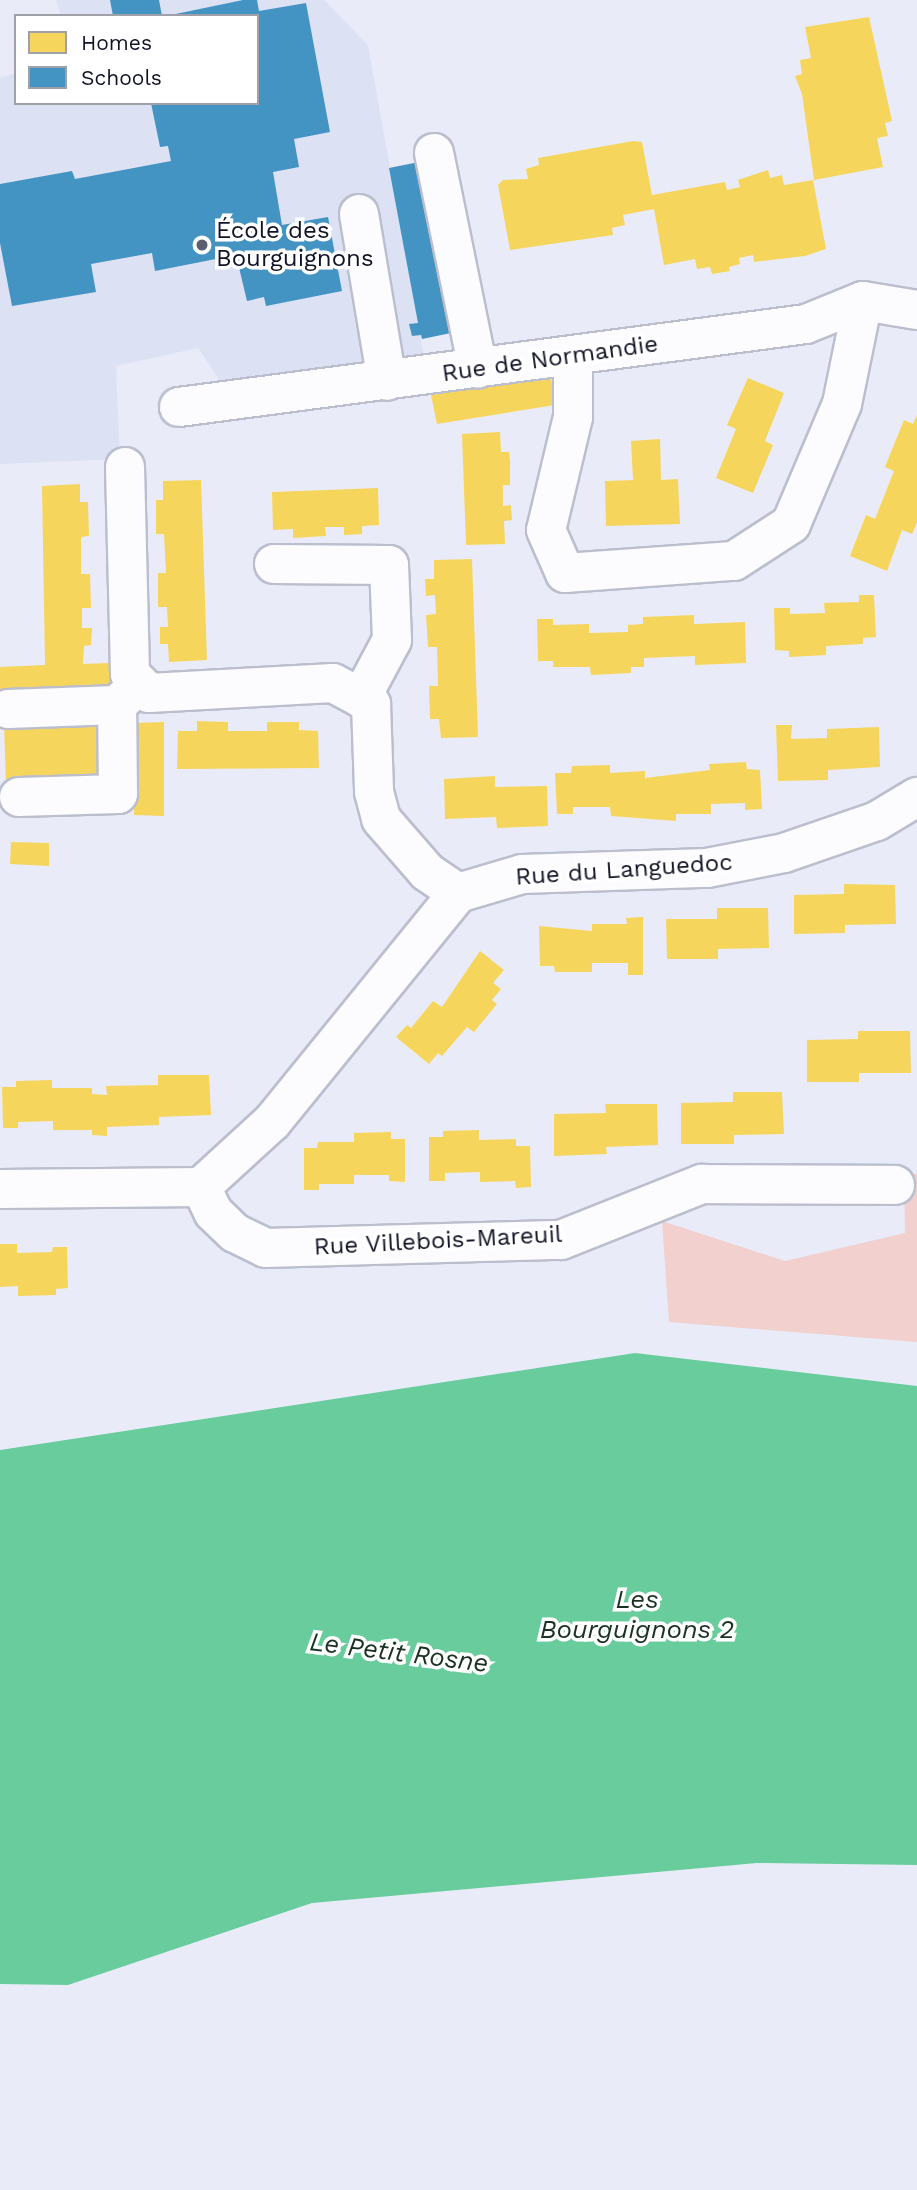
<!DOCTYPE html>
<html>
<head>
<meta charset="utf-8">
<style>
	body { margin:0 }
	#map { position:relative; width:917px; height:2190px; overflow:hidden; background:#e9ecf8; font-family:"Work Sans",sans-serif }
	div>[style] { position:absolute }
	.built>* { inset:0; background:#dde1f4 }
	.green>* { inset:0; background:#f1d0cd }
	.water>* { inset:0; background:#69cc9d }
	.homes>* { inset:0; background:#f6d55c }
	.schools>* { inset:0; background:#4393c3 }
	.roads { filter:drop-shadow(2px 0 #bbbecd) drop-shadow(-2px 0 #bbbecd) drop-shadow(0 2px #bbbecd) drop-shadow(0 -2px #bbbecd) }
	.minor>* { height:38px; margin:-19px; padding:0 19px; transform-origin:19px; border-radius:19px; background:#fcfcfe }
	.dots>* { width:19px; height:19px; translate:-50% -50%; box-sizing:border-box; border:4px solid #fff; border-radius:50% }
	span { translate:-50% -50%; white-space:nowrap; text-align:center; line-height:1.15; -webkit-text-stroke:7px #fff; paint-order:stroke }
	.poi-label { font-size:24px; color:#101225 }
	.left { translate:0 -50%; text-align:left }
	.street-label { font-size:24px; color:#101225 }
	.water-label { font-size:26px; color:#1b3123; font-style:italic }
	.legend { position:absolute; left:14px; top:14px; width:245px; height:91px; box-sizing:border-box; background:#fff; border:2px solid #9fa0a8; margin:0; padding:9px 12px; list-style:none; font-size:21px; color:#101225 }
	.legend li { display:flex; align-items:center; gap:14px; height:35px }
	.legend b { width:35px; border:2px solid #9fa0a8 }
</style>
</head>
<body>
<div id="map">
	<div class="built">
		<div style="clip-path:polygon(56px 0,324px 0,368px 45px,425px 362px,220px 381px,198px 348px,116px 366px,120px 459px,0 464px,0 78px,16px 73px,16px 103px,257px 103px,257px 16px,61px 16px)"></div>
	</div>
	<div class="green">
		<div style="clip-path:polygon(917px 1173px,917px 1342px,669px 1322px,662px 1221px,785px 1261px,905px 1233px,904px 1177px)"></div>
	</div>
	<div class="water">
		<div style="clip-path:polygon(635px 1353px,917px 1386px,917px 1865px,757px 1863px,312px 1903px,68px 1985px,0 1984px,0 1450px)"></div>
	</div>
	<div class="homes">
		<div style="clip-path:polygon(869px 17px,892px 121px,885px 123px,888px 136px,877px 138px,883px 167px,814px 180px,802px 94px,795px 76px,802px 74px,800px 60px,811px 58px,805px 27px)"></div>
		<div style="clip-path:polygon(633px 141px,642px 142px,652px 195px,725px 182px,727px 190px,740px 187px,738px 180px,768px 170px,770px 178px,782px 175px,784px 185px,813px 180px,826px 249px,805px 256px,754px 262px,753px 255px,739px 258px,740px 264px,729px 267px,730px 271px,712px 274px,710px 267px,697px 269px,695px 259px,664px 265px,654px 209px,623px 215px,625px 225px,612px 228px,613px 235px,510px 250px,498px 185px,503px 180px,528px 179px,526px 169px,539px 165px,538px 158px)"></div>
		<div style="clip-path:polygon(551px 377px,555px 405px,437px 424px,431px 395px)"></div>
		<div style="clip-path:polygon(748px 378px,784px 393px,765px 441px,773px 445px,753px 493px,716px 478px,736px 429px,727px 425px)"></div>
		<div style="clip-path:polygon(917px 415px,917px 522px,912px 534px,902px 530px,887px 571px,850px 556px,866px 515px,875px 519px,894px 471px,885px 467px,904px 420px,913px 424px)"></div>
		<div style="clip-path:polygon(500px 432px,501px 452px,509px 452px,510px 460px,510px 485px,503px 485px,503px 506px,511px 505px,512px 520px,504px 521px,505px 544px,466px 545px,462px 434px)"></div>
		<div style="clip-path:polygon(660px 439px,661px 480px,678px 479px,680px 524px,606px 526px,605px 481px,633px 480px,631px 441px)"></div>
		<div style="clip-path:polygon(201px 480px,207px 660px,169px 662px,168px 644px,160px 644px,160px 627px,168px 627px,167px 607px,158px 607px,158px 573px,166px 573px,164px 534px,156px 534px,156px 500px,163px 500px,163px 481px)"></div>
		<div style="clip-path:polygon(80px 484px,80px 502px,88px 502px,89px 536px,81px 537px,81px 574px,90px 574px,91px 608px,82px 608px,82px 628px,92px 628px,91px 645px,84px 646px,83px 664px,109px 663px,111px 692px,0 695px,0 667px,45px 665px,42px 486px)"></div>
		<div style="clip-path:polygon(378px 488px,379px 525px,362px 526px,362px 534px,344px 535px,344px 527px,325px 527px,326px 536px,293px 538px,293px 529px,273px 530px,272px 492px)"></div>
		<div style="clip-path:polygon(472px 559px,478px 737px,441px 738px,439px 719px,430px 719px,429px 686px,438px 686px,437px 647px,428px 647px,426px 615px,436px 614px,435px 595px,426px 596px,425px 579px,434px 579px,434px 560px)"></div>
		<div style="clip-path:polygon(859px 595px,874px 595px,876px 637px,863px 638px,863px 644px,826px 646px,826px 655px,789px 657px,789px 651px,775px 650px,774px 608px,790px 608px,790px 614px,825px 613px,824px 603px,859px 602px)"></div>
		<div style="clip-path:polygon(694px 615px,694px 624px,745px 622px,746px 663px,695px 665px,695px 656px,644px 658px,644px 667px,631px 667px,631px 673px,591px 675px,590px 667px,553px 667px,553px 661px,538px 661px,537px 619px,553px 619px,553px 625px,589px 624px,589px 633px,628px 632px,628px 625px,643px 624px,643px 617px)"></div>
		<div style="clip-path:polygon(197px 721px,228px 722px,228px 731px,267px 731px,267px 722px,299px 722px,299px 730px,318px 731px,319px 768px,177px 769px,178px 731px,197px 731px)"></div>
		<div style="clip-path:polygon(164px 722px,164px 816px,134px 815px,135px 723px)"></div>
		<div style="clip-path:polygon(99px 724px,102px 781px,6px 783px,4px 725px)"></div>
		<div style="clip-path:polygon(776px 725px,792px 725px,791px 739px,827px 738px,827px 729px,879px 727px,880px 767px,828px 770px,828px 780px,778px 781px)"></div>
		<div style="clip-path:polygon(746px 762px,747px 769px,760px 770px,762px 809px,745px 810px,745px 803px,711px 804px,711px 814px,676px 814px,676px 821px,611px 816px,610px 807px,573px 807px,573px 814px,557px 814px,555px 773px,571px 773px,572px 766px,610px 765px,610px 773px,645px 771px,645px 778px,710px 770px,709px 764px)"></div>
		<div style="clip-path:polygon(495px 776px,495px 787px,547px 786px,548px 826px,497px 828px,496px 817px,445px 819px,444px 779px)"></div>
		<div style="clip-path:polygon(11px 842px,49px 843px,49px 866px,10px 864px)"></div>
		<div style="clip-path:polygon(844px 884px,895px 885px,896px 924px,845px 925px,845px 933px,794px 934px,794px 895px,844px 894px)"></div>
		<div style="clip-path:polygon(717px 908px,768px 908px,769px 948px,718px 949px,718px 959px,667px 959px,666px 919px,717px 919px)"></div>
		<div style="clip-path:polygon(643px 917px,643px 975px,628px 975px,628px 963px,592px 963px,592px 972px,555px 972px,554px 966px,540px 966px,539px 926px,592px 931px,592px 924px,627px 924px,626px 918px)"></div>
		<div style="clip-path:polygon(480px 951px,504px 970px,493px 983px,501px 989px,492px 1000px,497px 1004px,474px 1032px,467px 1027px,442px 1056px,438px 1053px,429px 1064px,396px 1037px,407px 1025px,411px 1028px,433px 1001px,442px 1007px)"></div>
		<div style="clip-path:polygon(858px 1031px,910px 1031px,911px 1073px,859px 1073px,859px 1082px,807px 1082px,807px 1040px,858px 1039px)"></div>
		<div style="clip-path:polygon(158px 1075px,209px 1075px,211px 1115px,159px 1117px,159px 1125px,107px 1127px,107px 1136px,92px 1135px,92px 1130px,53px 1130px,53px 1121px,18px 1122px,18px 1128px,3px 1128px,2px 1087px,16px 1087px,16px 1081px,52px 1080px,52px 1088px,92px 1088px,92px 1094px,107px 1095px,106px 1086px,158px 1085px)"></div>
		<div style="clip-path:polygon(733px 1092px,782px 1092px,784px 1134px,734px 1135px,734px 1144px,681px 1144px,681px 1103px,733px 1102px)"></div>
		<div style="clip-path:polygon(605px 1104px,657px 1104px,658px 1145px,606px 1147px,607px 1154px,554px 1156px,554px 1114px,606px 1113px)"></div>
		<div style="clip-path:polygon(479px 1130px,479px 1140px,516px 1139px,516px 1146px,530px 1146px,531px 1187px,516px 1188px,515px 1181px,480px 1182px,480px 1172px,445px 1173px,445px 1181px,429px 1181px,429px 1137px,443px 1137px,443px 1131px)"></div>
		<div style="clip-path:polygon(391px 1132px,391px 1139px,405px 1139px,405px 1182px,389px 1181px,389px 1175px,354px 1175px,354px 1184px,319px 1184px,319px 1190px,304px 1190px,304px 1148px,317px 1148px,318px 1142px,354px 1142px,354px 1133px)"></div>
		<div style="clip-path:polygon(0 1244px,17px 1244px,17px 1253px,52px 1252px,53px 1247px,67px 1247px,68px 1288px,56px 1289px,56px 1295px,18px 1296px,18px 1286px,0 1287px)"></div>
	</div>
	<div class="schools">
		<div style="clip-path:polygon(110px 0,159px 0,162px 16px,113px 16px)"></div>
		<div style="clip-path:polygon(243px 0,257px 0,259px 11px,306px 3px,330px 132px,294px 139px,299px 167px,273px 172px,282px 225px,328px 217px,342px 291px,266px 306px,264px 297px,247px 301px,236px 255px,155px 271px,152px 253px,91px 264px,96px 292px,12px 306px,0 243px,0 184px,72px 171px,75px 179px,171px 161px,168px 146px,160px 147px,151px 103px,257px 103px,257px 16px,166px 16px)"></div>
		<div style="clip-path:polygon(419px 162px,451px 333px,422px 339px,421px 335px,412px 336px,409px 324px,418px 323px,389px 168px)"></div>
	</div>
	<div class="roads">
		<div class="minor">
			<div style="left:434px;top:153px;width:220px;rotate:78.5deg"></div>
			<div style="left:359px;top:214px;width:169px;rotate:80.5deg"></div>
			<div style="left:573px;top:357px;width:60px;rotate:90deg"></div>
			<div style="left:573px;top:417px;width:116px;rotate:103.4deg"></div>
			<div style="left:546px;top:530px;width:47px;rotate:66.2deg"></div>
			<div style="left:565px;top:573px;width:169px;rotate:-4.1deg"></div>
			<div style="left:734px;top:561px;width:68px;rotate:-33deg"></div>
			<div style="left:791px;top:524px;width:130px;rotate:-67deg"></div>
			<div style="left:842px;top:404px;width:105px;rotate:-78.5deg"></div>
			<div style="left:179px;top:407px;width:632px;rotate:-7.54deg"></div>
			<div style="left:806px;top:324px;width:61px;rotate:-22deg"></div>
			<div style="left:863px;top:301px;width:55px;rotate:9.5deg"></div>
			<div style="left:125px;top:467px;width:207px;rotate:88.6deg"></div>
			<div style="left:130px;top:674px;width:27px;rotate:45deg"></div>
			<div style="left:149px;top:693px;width:184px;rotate:-3.1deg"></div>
			<div style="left:333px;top:683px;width:32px;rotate:28deg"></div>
			<div style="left:361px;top:698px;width:66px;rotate:-61.9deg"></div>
			<div style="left:392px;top:640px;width:75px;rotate:-92.3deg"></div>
			<div style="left:389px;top:565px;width:115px;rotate:-179.5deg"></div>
			<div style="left:361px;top:698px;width:12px;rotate:31deg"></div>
			<div style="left:371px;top:704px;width:88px;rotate:88deg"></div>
			<div style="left:374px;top:792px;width:28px;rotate:75deg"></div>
			<div style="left:381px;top:819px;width:70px;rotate:49deg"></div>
			<div style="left:427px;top:872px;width:37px;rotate:34deg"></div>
			<div style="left:8px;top:709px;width:109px;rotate:-2.1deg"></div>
			<div style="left:117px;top:705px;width:25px;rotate:-43deg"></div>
			<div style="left:19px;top:797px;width:99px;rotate:-1.7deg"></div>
			<div style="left:118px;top:794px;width:89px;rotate:-90.6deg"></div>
			<div style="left:201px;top:1187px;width:96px;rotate:-42.5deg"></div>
			<div style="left:272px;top:1122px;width:295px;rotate:-50.9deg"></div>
			<div style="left:458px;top:893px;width:67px;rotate:-16.5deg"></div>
			<div style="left:522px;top:874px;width:185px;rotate:-1.9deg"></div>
			<div style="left:707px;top:868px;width:78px;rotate:-11deg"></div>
			<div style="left:784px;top:853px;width:98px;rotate:-19deg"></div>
			<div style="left:877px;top:821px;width:47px;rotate:-31deg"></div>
			<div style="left:0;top:1189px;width:201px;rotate:-0.6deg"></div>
			<div style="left:201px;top:1187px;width:28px;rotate:64deg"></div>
			<div style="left:213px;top:1212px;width:30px;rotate:44deg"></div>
			<div style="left:235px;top:1233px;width:34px;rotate:26deg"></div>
			<div style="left:266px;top:1248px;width:295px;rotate:-1.6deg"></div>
			<div style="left:561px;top:1240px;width:152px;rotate:-21.7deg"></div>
			<div style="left:702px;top:1184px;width:193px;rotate:0.3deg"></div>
		</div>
	</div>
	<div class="dots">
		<div style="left:202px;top:245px;background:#5c5e6f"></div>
	</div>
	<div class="poi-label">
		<span class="left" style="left:216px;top:245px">École des<br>Bourguignons</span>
	</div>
	<div class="street-label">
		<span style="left:550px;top:359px;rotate:-8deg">Rue de Normandie</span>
		<span style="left:624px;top:870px;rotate:-4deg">Rue du Languedoc</span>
		<span style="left:438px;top:1241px;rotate:-3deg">Rue Villebois-Mareuil</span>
	</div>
	<div class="water-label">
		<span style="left:637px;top:1615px">Les<br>Bourguignons 2</span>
		<span style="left:399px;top:1653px;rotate:7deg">Le Petit Rosne</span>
	</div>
	<ul class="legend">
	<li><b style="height:19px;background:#f6d55c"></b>Homes</li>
	<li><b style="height:19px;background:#4393c3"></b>Schools</li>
	</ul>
</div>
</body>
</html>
